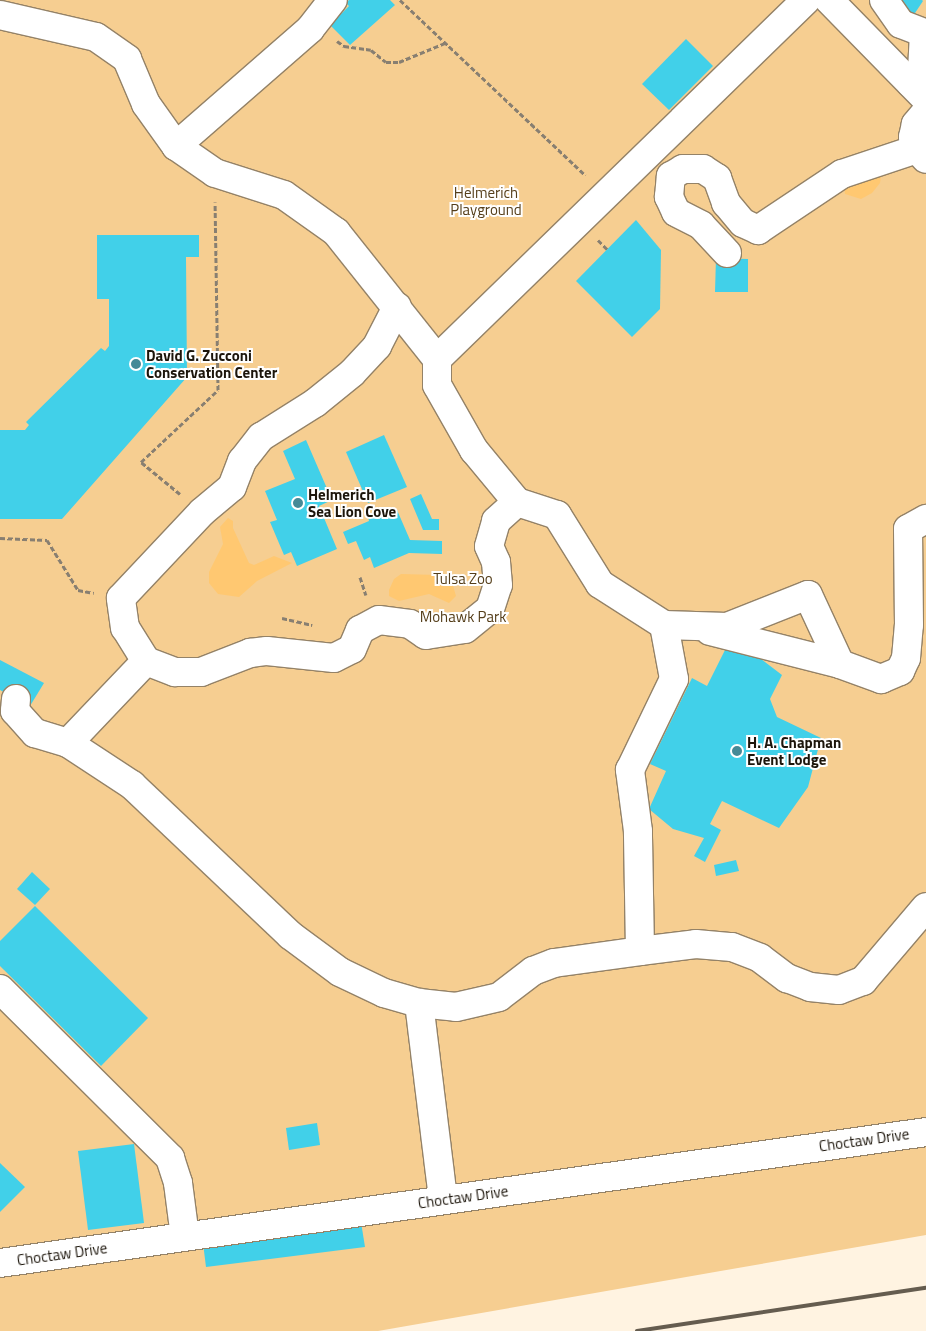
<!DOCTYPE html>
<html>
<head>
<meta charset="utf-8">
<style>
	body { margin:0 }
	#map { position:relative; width:926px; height:1331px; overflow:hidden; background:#fff3e1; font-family:"Titillium Web",sans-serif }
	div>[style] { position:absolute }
	.green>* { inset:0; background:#f6ce91 }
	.water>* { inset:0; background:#ffc871 }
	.building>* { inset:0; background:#41d0e9 }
	.path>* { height:3px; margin-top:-1.5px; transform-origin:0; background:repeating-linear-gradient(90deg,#887f71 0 5px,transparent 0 7.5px) }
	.roads { filter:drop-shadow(1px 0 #948267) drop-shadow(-1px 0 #948267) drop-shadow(0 1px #948267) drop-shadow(0 -1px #948267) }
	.minor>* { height:28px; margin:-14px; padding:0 14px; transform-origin:14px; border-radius:14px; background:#fff }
	.rail>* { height:4px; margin:-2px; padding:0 2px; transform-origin:2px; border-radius:2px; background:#655c4f }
	.dots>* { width:14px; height:14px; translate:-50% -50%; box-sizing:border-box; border:2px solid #fff; border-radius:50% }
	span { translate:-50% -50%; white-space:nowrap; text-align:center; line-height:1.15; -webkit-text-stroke:4px #fff; paint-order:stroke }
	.park-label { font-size:15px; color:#553e1a }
	.poi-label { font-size:15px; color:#1c150b; font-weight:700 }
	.left { translate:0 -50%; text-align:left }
	.street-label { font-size:15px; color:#1c150b }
</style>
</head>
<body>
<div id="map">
	<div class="green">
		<div style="clip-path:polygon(0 0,926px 0,926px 1235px,378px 1331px,0 1331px)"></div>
	</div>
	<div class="water">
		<div style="clip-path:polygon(878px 173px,881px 176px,880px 183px,872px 193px,861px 199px,845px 194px,844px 184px)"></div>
		<div style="clip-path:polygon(228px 518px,233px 521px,233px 528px,249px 563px,254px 565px,274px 556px,292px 563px,257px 581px,239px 597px,218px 594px,209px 583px,209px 572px,223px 544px,220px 527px)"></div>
		<div style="clip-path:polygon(401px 574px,439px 575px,445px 583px,452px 582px,456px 596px,449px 603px,429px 594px,399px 601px,389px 596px,389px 590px,394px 579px)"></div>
	</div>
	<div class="building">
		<div style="clip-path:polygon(349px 0,390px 0,395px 5px,350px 45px,330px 25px,349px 6px,346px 3px)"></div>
		<div style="clip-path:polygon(896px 0,922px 0,923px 1px,911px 19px)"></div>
		<div style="clip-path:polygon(686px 39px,713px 66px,669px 110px,642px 84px)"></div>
		<div style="clip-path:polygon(636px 220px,661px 250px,660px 309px,632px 337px,576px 281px)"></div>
		<div style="clip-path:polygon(97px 235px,199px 235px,199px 257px,186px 257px,187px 377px,62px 519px,0 519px,0 430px,25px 430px,29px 425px,26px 422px,101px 348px,105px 351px,109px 346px,109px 299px,97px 299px)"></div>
		<div style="clip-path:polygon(716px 258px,748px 259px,748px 292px,715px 292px)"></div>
		<div style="clip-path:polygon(384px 435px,407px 487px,368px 503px,346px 452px)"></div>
		<div style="clip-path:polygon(306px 440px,332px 500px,319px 506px,337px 549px,297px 566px,291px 552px,284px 555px,270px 522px,277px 520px,265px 491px,295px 479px,283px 451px)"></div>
		<div style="clip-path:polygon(421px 494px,432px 519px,439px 519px,439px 530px,423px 530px,410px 499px)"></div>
		<div style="clip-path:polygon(397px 510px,410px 540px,442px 541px,442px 554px,409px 553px,374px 568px,370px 557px,364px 560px,356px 541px,348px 544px,343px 532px,369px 521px,368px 517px,376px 514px,378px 518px)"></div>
		<div style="clip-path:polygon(726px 648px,757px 656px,782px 675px,770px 699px,777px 717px,821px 738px,808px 787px,779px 828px,722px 801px,710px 824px,721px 830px,705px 862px,694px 856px,704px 838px,673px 829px,649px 809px,666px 771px,650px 764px,692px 678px,707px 686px)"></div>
		<div style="clip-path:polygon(0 660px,44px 683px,30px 706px,0 690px)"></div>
		<div style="clip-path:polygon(736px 860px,739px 871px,716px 876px,714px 865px)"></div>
		<div style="clip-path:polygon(32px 872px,50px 889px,35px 905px,17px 889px)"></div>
		<div style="clip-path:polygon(35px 906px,148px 1018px,101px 1066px,0 966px,0 941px)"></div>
		<div style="clip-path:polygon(317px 1123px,320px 1145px,289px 1150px,286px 1128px)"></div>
		<div style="clip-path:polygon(134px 1144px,144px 1223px,88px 1230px,78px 1151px)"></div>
		<div style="clip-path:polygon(0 1163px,25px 1187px,0 1212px)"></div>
		<div style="clip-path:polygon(361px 1222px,365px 1247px,206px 1267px,203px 1243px)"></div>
	</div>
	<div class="path">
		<div style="left:400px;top:0;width:255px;rotate:43.4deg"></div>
		<div style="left:337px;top:41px;width:9px;rotate:36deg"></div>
		<div style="left:344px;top:46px;width:27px;rotate:8deg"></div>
		<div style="left:371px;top:50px;width:19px;rotate:39deg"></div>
		<div style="left:386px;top:62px;width:13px"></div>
		<div style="left:399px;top:62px;width:50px;rotate:-22.4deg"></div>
		<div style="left:598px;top:240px;width:13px;rotate:45deg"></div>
		<div style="left:180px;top:494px;width:50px;rotate:-140.6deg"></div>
		<div style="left:141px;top:462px;width:105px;rotate:-43.1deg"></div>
		<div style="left:218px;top:390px;width:188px;rotate:-90.9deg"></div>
		<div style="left:0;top:538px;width:47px;rotate:2.4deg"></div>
		<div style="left:47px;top:540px;width:59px;rotate:58.2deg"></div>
		<div style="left:78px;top:590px;width:16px;rotate:11deg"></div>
		<div style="left:360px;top:577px;width:19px;rotate:72deg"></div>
		<div style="left:282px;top:618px;width:31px;rotate:13deg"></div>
	</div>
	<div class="roads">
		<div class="minor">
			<div style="left:829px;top:0;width:139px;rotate:45.6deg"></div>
			<div style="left:884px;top:0;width:29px;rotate:55deg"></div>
			<div style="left:901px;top:24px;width:25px;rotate:21deg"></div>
			<div style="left:924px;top:33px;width:35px;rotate:93deg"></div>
			<div style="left:922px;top:68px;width:19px;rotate:125deg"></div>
			<div style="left:0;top:15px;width:98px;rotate:12.9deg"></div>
			<div style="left:96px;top:37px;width:38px;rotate:35deg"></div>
			<div style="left:127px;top:59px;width:49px;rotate:67.1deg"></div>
			<div style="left:146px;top:104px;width:52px;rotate:54.5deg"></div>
			<div style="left:176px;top:146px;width:47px;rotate:34.7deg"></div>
			<div style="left:215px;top:173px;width:72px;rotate:17.7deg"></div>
			<div style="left:284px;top:195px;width:64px;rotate:35.4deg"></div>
			<div style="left:336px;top:232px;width:162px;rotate:51.5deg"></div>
			<div style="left:437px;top:359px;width:26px;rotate:90deg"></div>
			<div style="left:437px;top:385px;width:75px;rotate:60.4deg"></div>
			<div style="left:474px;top:450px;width:67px;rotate:50.4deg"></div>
			<div style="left:517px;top:502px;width:42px;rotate:18deg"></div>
			<div style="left:557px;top:515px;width:81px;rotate:58.1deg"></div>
			<div style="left:600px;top:584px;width:76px;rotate:32.6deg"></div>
			<div style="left:664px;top:625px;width:63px;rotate:1.8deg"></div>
			<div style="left:727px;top:627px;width:87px;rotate:-21.6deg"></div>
			<div style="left:808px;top:595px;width:76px;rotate:65.1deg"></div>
			<div style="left:840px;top:664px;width:44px;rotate:20.1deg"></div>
			<div style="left:881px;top:679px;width:21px;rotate:-23deg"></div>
			<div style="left:900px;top:671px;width:14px;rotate:-65deg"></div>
			<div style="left:906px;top:658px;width:33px;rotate:-85deg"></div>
			<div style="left:909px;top:625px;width:96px;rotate:-90.6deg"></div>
			<div style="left:908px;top:529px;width:21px;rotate:-29deg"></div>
			<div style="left:926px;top:112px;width:16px;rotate:130deg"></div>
			<div style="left:916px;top:124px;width:13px;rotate:103deg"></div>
			<div style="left:913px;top:137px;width:13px;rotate:72deg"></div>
			<div style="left:917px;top:149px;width:13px;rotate:48deg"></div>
			<div style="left:176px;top:146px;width:178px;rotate:-41.1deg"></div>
			<div style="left:310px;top:29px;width:37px;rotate:-52deg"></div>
			<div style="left:727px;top:253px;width:38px;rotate:-133deg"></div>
			<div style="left:701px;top:225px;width:28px;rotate:-153deg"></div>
			<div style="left:676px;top:212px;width:17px;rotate:-115deg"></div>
			<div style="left:669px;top:197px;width:21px;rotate:-85deg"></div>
			<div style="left:671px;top:176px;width:14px;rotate:-30deg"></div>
			<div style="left:683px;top:169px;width:20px"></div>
			<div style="left:703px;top:169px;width:17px;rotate:33deg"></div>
			<div style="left:717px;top:178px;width:27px;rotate:70deg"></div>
			<div style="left:726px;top:203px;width:26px;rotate:50deg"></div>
			<div style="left:743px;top:223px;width:17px;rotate:25deg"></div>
			<div style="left:758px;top:230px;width:101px;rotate:-33.7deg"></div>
			<div style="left:842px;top:174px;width:79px;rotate:-18.4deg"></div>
			<div style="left:437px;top:359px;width:515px;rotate:-44.21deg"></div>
			<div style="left:710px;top:631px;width:134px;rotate:14.2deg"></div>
			<div style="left:146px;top:661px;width:31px;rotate:21deg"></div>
			<div style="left:175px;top:672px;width:26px"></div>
			<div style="left:201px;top:672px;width:53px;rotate:-21.2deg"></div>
			<div style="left:250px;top:653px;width:17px;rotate:-7deg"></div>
			<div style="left:267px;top:651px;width:67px;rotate:6deg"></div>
			<div style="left:334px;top:658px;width:20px;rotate:-27deg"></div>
			<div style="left:352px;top:649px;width:21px;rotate:-67deg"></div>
			<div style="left:360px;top:630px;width:21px;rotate:-28deg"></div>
			<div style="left:379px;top:620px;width:31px;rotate:7deg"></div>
			<div style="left:410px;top:624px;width:19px;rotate:35deg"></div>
			<div style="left:426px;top:635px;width:39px;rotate:-9deg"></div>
			<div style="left:465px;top:629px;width:32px;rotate:-39deg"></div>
			<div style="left:490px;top:609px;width:25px;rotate:-72deg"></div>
			<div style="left:498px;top:585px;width:23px;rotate:-95deg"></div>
			<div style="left:496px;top:562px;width:17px;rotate:-114deg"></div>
			<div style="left:489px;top:546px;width:26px;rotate:-74deg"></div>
			<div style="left:496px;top:521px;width:28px;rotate:-42deg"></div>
			<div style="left:16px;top:699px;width:12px;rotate:95deg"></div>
			<div style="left:15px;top:711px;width:30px;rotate:48deg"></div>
			<div style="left:35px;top:733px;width:34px;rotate:17deg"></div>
			<div style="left:68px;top:743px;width:77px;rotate:33.3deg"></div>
			<div style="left:132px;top:785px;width:218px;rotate:43.5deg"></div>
			<div style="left:290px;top:935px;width:62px;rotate:36.5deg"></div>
			<div style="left:340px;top:972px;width:49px;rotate:25.5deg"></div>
			<div style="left:384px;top:993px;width:36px;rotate:16deg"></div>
			<div style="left:419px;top:1003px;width:37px;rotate:6deg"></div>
			<div style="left:456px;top:1007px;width:44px;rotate:-13.1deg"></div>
			<div style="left:499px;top:997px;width:43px;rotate:-37.4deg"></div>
			<div style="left:533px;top:971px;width:22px;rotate:-21deg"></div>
			<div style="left:554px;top:963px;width:87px;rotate:-7.9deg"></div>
			<div style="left:640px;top:951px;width:120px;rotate:-91deg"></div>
			<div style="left:638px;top:831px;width:62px;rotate:-97.5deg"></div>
			<div style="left:630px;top:770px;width:101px;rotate:-64.2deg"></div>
			<div style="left:674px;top:679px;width:55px;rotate:-100.5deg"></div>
			<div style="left:68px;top:743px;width:113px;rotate:-46.4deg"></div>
			<div style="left:146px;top:661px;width:39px;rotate:-122deg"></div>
			<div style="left:125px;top:628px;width:30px;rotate:-98deg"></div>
			<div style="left:121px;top:598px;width:118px;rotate:-46.7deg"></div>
			<div style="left:202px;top:512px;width:39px;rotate:-40deg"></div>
			<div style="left:232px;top:487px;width:28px;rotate:-69deg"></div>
			<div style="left:242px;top:461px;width:31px;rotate:-52deg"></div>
			<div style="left:261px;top:437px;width:64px;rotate:-32.2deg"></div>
			<div style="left:315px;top:403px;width:48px;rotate:-39deg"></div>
			<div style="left:352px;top:373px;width:37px;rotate:-47deg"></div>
			<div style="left:377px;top:346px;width:44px;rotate:-62.9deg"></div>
			<div style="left:640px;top:951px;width:56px;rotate:-7.1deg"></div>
			<div style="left:696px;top:944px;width:36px;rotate:5deg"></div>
			<div style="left:732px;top:947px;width:30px;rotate:21deg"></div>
			<div style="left:760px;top:958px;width:34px;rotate:37deg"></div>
			<div style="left:787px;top:978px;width:25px;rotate:21deg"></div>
			<div style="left:810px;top:987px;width:29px;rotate:6deg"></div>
			<div style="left:839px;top:990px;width:26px;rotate:-21deg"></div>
			<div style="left:863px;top:981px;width:97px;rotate:-49.6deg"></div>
			<div style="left:0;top:989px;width:240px;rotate:44.8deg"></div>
			<div style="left:170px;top:1158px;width:26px;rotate:72deg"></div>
			<div style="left:178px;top:1183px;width:54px;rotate:82.6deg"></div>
			<div style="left:419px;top:1003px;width:197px;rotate:83deg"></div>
			<div style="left:0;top:1263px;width:935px;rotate:-8.05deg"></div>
		</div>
	</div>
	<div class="rail">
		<div style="left:637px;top:1331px;width:292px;rotate:-8.5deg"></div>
	</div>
	<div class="dots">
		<div style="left:136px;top:364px;background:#458a97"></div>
		<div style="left:298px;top:503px;background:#458a97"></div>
		<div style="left:737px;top:751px;background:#458a97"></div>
	</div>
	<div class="park-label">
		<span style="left:486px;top:201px">Helmerich<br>Playground</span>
		<span style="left:463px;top:579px">Tulsa Zoo</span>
		<span style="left:463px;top:617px">Mohawk Park</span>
	</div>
	<div class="poi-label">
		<span class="left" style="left:146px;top:364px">David G. Zucconi<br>Conservation Center</span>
		<span class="left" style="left:308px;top:503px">Helmerich<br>Sea Lion Cove</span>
		<span class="left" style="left:747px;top:751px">H. A. Chapman<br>Event Lodge</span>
	</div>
	<div class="street-label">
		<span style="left:864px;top:1140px;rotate:-8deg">Choctaw Drive</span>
		<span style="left:463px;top:1197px;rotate:-8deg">Choctaw Drive</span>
		<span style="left:62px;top:1254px;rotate:-8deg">Choctaw Drive</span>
	</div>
</div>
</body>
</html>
